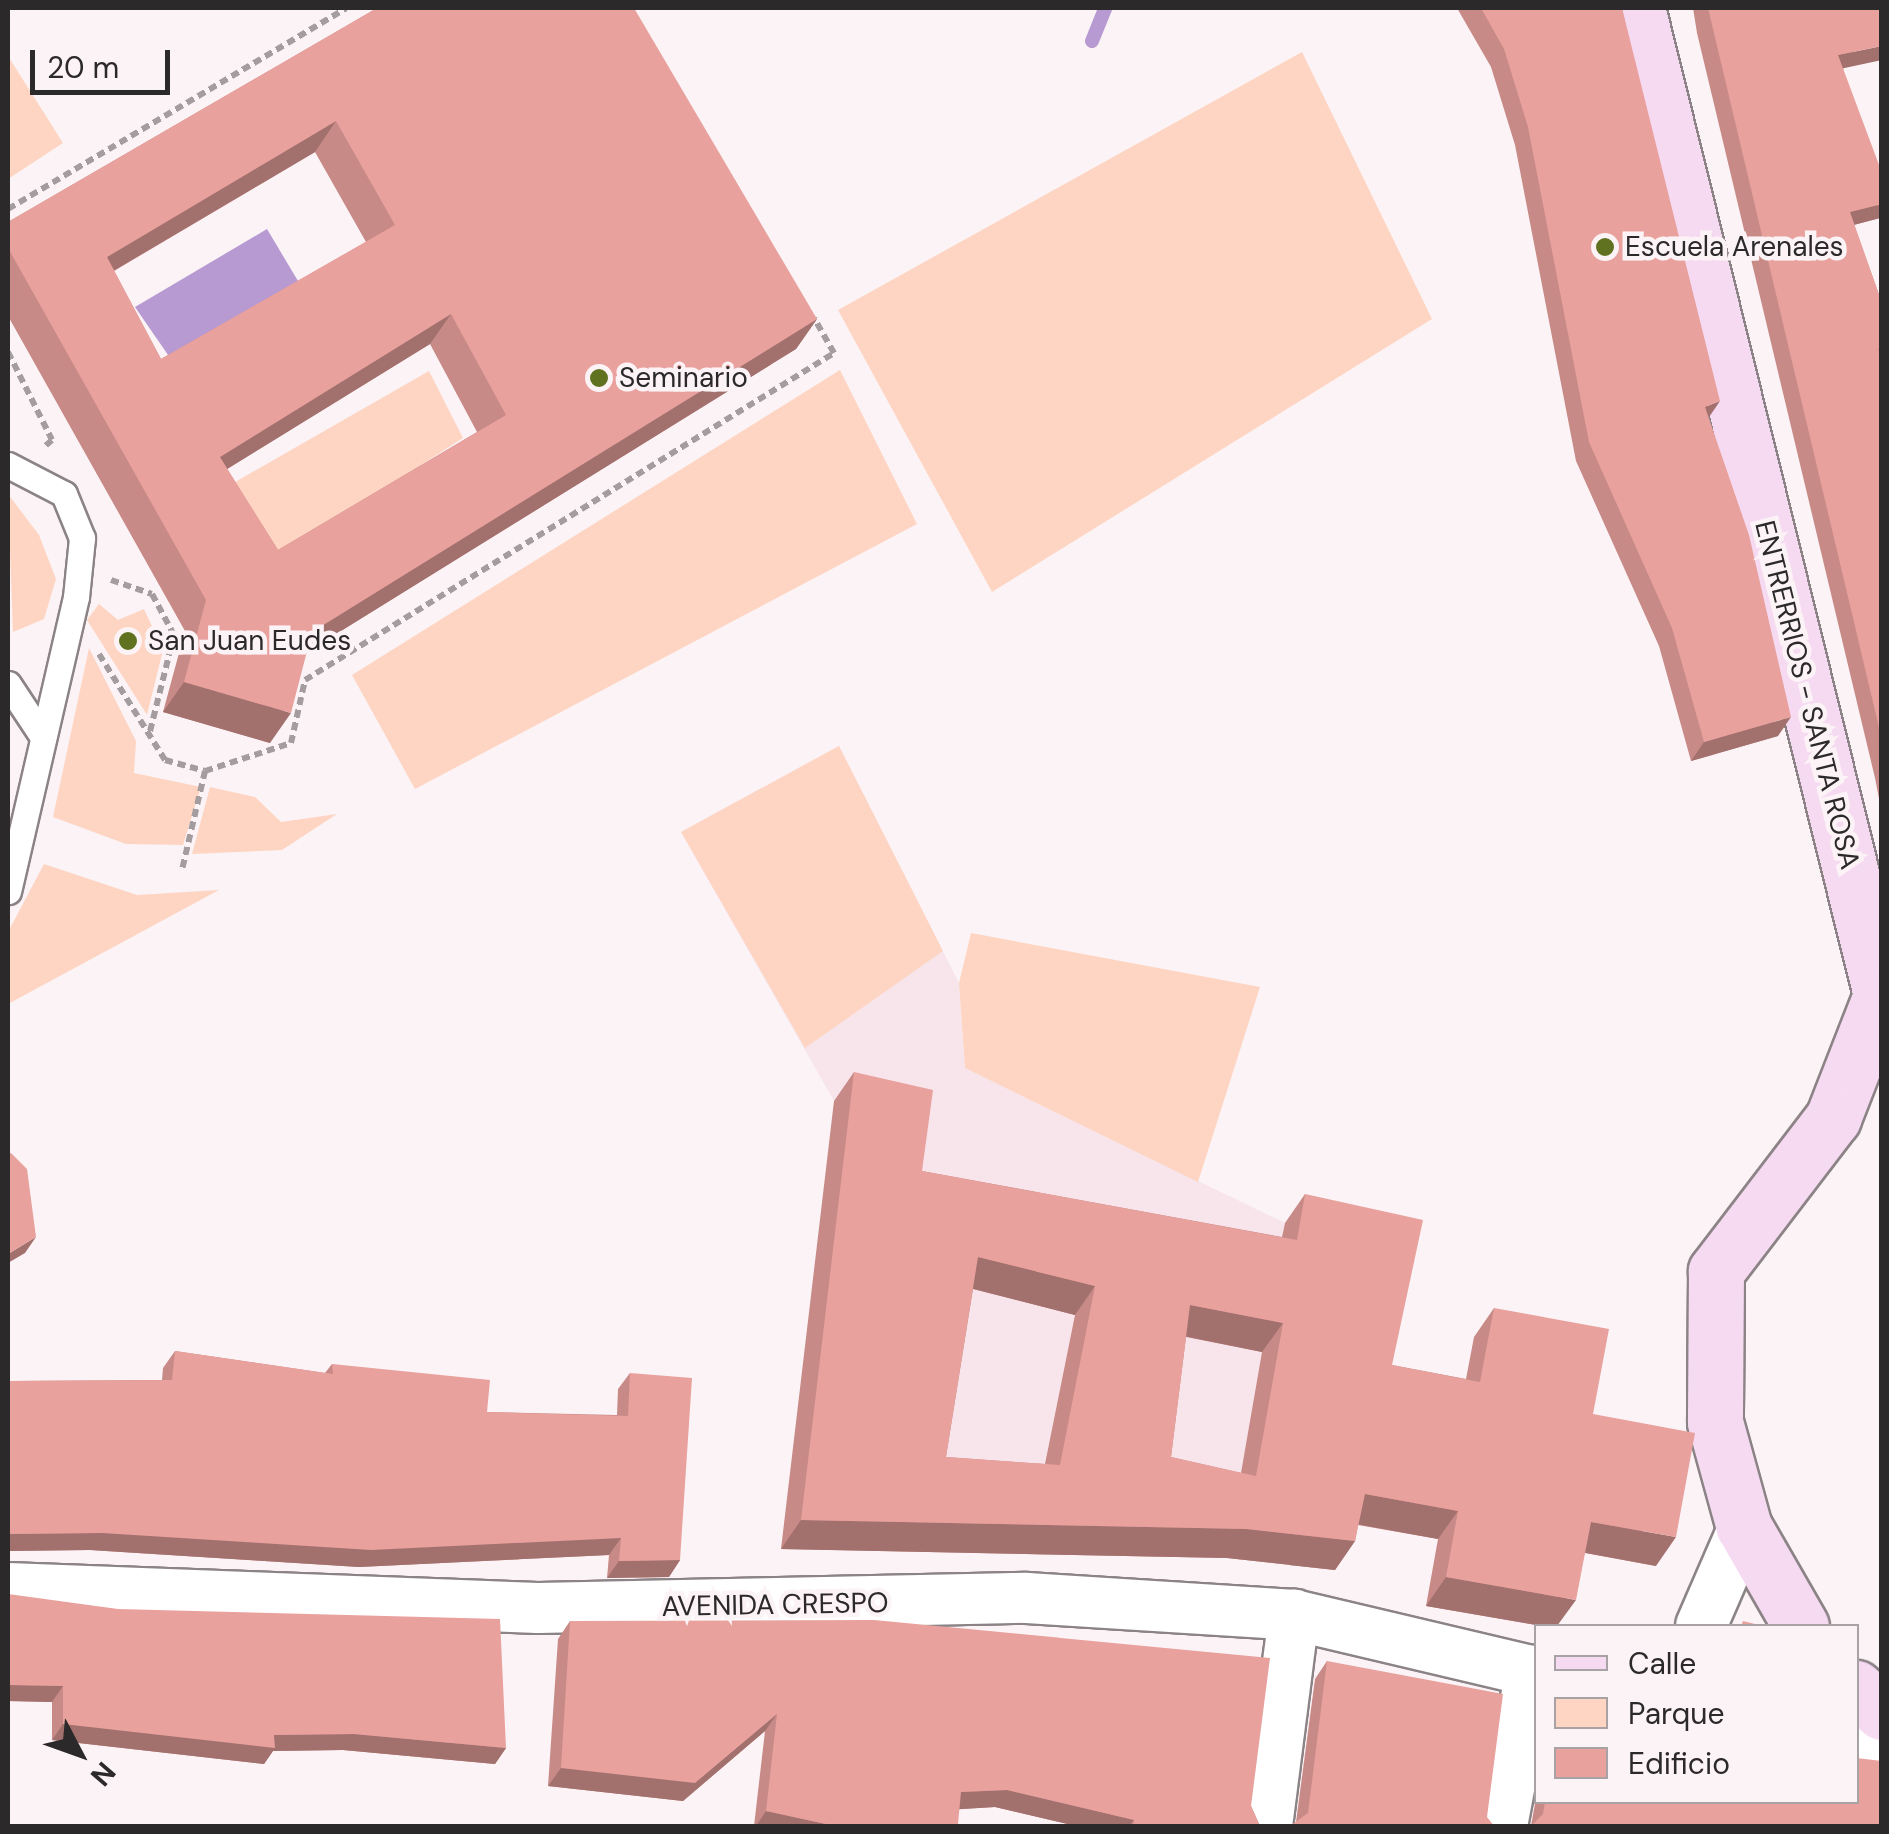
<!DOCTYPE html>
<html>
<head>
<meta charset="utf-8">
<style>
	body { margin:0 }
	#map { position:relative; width:1889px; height:1834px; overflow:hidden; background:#fcf3f6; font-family:"DM Sans",sans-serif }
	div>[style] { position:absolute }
	.built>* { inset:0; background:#f7e5eb }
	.green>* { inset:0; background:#fed5c2 }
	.water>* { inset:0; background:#b79ad2 }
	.stream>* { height:14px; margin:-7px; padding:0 7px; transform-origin:7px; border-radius:7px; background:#b79ad2 }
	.path>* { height:6px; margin-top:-3px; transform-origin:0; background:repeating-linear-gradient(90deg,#a39d9f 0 8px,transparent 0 13px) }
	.roads { filter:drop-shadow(2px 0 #8b8385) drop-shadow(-2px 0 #8b8385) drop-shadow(0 2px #8b8385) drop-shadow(0 -2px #8b8385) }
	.service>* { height:25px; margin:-12.5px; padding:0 12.5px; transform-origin:12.5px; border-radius:12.5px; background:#fff }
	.minor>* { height:50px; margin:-25px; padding:0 25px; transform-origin:25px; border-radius:25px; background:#fff }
	.secondary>* { height:55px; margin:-27.5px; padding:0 27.5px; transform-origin:27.5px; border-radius:27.5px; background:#f6daf2 }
	.wall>* { inset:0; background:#c88a87 }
	.shaded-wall>* { inset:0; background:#a2716e }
	.building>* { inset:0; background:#e8a19d }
	.dots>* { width:28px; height:28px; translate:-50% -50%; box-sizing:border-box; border:5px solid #fcf3f6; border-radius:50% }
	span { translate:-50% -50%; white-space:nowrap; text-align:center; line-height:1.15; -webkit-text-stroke:9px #fcf3f6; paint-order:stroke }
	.poi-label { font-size:28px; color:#2c292a }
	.left { translate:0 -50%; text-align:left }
	.street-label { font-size:28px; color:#2c292a }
	.frame { position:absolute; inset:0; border:10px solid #2c292a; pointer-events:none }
	.legend { position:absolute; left:1534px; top:1624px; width:325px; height:180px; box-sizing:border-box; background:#fcf3f6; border:2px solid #a9a2a4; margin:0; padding:12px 18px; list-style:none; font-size:30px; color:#2c292a }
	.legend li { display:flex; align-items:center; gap:20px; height:50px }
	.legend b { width:50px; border:2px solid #a9a2a4 }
	.north { position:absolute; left:30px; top:1704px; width:100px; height:100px; -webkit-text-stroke:8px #fcf3f6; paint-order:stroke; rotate:131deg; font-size:28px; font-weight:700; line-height:40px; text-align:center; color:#2c292a }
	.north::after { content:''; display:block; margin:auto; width:35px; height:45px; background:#2c292a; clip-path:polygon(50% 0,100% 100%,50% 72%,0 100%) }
	.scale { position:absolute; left:30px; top:50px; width:140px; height:45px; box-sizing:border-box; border:5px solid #2c292a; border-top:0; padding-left:12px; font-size:30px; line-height:35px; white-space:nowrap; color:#2c292a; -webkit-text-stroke:8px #fcf3f6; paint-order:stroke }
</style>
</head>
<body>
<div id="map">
	<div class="built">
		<div style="clip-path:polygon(839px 746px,959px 983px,965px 1068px,1285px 1223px,1227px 1558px,858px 1549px,912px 1119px,834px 1101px,681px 832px)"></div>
	</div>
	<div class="green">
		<div style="clip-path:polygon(1302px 52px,1432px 319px,992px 592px,838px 310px)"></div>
		<div style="clip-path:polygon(8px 56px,63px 143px,8px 179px)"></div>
		<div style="clip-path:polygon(840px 370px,917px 524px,415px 789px,352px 675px)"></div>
		<div style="clip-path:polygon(429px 371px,463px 438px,264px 566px,223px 489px)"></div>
		<div style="clip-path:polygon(8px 494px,39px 535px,56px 579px,44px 619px,13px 632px)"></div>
		<div style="clip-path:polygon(99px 604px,118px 620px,144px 609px,163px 650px,147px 715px,87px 620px)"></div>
		<div style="clip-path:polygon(89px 648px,136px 741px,134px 773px,201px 787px,183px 845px,126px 844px,53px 817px)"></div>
		<div style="clip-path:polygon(839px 746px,943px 951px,805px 1048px,681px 832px)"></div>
		<div style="clip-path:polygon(210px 787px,255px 797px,281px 822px,337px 814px,282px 850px,192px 854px)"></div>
		<div style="clip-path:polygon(44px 864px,137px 895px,219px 890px,8px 1004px,8px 932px)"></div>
		<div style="clip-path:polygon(971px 933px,1260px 987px,1198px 1182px,965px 1068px,959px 983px)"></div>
	</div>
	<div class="water">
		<div style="clip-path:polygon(267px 229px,301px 286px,177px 368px,135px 307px)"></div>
	</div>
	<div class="stream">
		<div style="left:1092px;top:41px;width:35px;rotate:-68deg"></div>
	</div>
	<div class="path">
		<div style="left:8px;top:209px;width:393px;rotate:-30.7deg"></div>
		<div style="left:8px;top:352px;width:98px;rotate:63.4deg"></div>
		<div style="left:52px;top:440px;width:9px;rotate:139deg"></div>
		<div style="left:111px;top:580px;width:43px;rotate:18.9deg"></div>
		<div style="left:152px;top:594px;width:47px;rotate:61.8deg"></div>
		<div style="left:174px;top:635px;width:103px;rotate:104deg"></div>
		<div style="left:99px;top:654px;width:125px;rotate:58.1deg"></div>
		<div style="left:165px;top:760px;width:41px;rotate:15.4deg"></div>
		<div style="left:205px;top:771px;width:102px;rotate:103.1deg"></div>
		<div style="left:205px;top:771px;width:90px;rotate:-18deg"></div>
		<div style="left:291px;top:743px;width:65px;rotate:-77.5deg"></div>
		<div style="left:305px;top:680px;width:622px;rotate:-31.72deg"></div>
		<div style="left:834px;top:353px;width:40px;rotate:-119.7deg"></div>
	</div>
	<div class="roads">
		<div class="service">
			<div style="left:8px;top:465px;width:63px;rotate:27.4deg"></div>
			<div style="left:64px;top:494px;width:48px;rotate:67.8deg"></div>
			<div style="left:82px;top:538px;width:59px;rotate:95.8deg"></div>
			<div style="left:76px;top:597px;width:302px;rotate:103deg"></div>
			<div style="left:8px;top:684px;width:64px;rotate:56.6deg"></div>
		</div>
		<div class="minor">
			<div style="left:8px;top:1588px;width:530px;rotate:2.16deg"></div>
			<div style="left:538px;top:1608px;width:489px;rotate:-1.2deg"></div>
			<div style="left:1027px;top:1598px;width:268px;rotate:3.6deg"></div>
			<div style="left:1294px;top:1615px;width:249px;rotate:13.3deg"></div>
			<div style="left:1701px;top:1626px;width:108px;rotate:-66.5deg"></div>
			<div style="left:1856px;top:1734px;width:26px;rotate:11deg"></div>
			<div style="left:1267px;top:1826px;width:213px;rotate:-82.7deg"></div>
			<div style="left:1502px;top:1826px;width:158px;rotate:-79.4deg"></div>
		</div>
		<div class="secondary">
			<div style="left:1637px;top:8px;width:1017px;rotate:76.11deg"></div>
			<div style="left:1881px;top:995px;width:132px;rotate:111.3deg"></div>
			<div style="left:1833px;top:1118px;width:193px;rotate:127.4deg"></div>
			<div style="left:1716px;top:1271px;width:151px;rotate:90.4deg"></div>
			<div style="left:1715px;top:1422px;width:109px;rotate:74.6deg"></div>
			<div style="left:1744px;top:1527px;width:114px;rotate:60.1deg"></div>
			<div style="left:1856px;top:1688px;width:35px;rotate:43deg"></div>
		</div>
	</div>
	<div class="wall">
		<div style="clip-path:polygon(evenodd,377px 8px,817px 319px,796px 349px,307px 652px,270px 743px,163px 712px,185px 631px,8px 316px,8px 222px,377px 8px,315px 152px,366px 242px,161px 359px,114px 271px,315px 152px,377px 8px,430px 344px,477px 432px,278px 550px,227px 469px,430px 344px)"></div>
		<div style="clip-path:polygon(1457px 8px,1622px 8px,1708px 417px,1778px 736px,1691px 761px,1659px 646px,1576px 461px,1515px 145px,1491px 67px)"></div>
		<div style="clip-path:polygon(1693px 8px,1882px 8px,1843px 69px,1880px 218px,1854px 225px,1882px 303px,1882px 814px,1875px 778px,1697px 33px)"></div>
		<div style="clip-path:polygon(evenodd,854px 1072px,922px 1171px,1282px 1237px,1285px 1223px,1305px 1194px,1392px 1365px,1466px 1379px,1474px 1337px,1494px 1308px,1593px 1414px,1656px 1566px,1585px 1553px,1557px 1626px,1542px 1626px,1426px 1606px,1438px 1539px,1358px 1525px,1355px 1541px,1335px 1570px,1227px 1558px,781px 1549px,834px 1101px,854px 1072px,973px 1289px,1075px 1315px,1045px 1464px,946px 1457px,973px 1289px,854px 1072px,1186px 1337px,1262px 1352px,1241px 1473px,1171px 1457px,1186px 1337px)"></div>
		<div style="clip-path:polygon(175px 1351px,325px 1373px,332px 1364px,487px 1412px,617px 1415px,618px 1389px,630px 1373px,680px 1560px,669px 1577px,607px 1578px,609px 1555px,359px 1567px,90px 1550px,8px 1551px,8px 1381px,162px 1380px,163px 1368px)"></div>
		<div style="clip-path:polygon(8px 1594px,506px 1748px,495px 1764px,343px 1750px,273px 1751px,264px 1764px,52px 1740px,52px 1702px,8px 1701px)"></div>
		<div style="clip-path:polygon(570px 1621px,1251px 1806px,1260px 1826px,1076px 1826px,995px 1807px,959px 1809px,956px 1826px,754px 1826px,765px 1731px,683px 1801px,548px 1786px,558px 1639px)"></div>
		<div style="clip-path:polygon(1327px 1661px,1487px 1817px,1296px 1822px,1315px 1679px)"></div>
		<div style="clip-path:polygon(1536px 1798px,1536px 1802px,1856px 1802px,1531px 1826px)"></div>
	</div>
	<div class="shaded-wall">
		<div style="clip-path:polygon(1882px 46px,1882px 60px,1826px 72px,1838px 55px)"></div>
		<div style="clip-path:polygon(336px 121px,315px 152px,86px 287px,107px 257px)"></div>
		<div style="clip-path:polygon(1882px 204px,1880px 218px,1838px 229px,1850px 212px)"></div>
		<div style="clip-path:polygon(451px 314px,430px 344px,198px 487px,220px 457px)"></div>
		<div style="clip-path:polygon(817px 319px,796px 349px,291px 662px,312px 632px)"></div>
		<div style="clip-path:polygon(1720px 401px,1707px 420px,1705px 407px)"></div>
		<div style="clip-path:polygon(184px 682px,291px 713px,270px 743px,163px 712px)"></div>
		<div style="clip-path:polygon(1791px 717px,1778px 736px,1691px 761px,1704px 742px)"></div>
		<div style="clip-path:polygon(36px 1237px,25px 1253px,8px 1263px,8px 1254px)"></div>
		<div style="clip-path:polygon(978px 1257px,1095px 1286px,1075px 1315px,958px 1285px)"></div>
		<div style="clip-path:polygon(1190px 1305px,1283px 1323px,1262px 1352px,1169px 1333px)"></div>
		<div style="clip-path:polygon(1365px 1494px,1458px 1511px,1438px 1539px,1345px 1522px)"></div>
		<div style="clip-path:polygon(801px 1520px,1247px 1529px,1355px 1541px,1335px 1570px,1227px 1558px,781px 1549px)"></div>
		<div style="clip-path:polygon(1591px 1522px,1676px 1537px,1656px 1566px,1570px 1550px)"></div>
		<div style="clip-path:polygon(102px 1533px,621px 1538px,609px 1555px,359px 1567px,90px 1550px,8px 1551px,8px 1534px)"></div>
		<div style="clip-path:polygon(680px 1560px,669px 1577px,607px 1578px,619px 1561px)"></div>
		<div style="clip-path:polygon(1446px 1577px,1576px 1600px,1557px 1626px,1542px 1626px,1426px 1606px)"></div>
		<div style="clip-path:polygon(8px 1685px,63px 1686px,52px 1702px,8px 1701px)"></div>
		<div style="clip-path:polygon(777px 1714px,765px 1731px,683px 1801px,548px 1786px,561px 1768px)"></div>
		<div style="clip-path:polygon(63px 1724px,274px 1735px,354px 1734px,506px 1748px,495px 1764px,343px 1750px,273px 1751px,264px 1764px,52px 1740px)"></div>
		<div style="clip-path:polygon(1007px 1790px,1134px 1820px,1129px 1826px,1076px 1826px,995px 1807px,948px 1810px,961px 1792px)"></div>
		<div style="clip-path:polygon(766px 1811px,835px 1826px,756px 1826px)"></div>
	</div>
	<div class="building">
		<div style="clip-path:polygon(evenodd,377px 8px,634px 8px,817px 319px,312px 632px,291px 713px,184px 682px,206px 600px,8px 248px,8px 222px,377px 8px,336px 121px,395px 225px,161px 359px,107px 257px,336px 121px,377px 8px,451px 314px,506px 415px,278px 550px,220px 457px,451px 314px)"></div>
		<div style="clip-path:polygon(1481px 8px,1622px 8px,1720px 401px,1705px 407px,1749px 535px,1791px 717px,1704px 742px,1672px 628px,1589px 442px,1528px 127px,1504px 49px)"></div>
		<div style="clip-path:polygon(1708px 8px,1882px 8px,1882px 46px,1838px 55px,1882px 173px,1882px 204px,1850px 212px,1882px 303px,1882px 347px,1878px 349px,1882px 357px,1882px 740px)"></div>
		<div style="clip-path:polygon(evenodd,854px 1072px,933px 1090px,922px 1171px,1297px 1240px,1305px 1194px,1423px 1220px,1392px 1365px,1480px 1382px,1494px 1308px,1609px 1329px,1593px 1414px,1695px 1433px,1676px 1537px,1591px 1522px,1576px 1600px,1446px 1577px,1458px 1511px,1365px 1494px,1355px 1541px,1247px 1529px,801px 1520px,854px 1072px,978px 1257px,1095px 1286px,1060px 1465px,946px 1457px,978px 1257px,854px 1072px,1190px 1305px,1283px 1323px,1256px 1476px,1171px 1457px,1190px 1305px)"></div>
		<div style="clip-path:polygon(11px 1153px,27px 1169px,36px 1237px,8px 1254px,8px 1154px)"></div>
		<div style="clip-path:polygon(175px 1351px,333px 1374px,332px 1364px,490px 1380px,487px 1412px,628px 1416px,630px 1373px,692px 1378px,680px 1560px,619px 1561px,621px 1538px,371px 1550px,102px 1533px,8px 1534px,8px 1381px,172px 1380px)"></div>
		<div style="clip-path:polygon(8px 1594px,118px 1609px,500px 1619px,506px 1748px,354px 1734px,274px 1735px,275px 1748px,63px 1724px,63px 1686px,8px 1685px)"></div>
		<div style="clip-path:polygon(874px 1620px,1270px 1658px,1251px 1806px,1260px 1826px,1133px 1826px,1134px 1820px,1007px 1790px,961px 1792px,958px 1824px,941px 1826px,835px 1826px,766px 1811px,777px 1714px,695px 1783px,561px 1768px,570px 1621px)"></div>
		<div style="clip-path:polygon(1743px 1621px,1763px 1626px,1741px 1626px)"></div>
		<div style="clip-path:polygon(1327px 1661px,1503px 1694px,1487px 1817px,1494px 1826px,1290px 1826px,1308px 1813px)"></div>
		<div style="clip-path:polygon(1856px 1758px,1882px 1761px,1882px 1826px,1531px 1826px,1543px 1814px,1545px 1802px,1856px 1802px)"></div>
	</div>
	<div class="dots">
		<div style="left:1605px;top:247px;background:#607220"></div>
		<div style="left:599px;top:378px;background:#607220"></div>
		<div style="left:128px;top:641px;background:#607220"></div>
	</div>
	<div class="poi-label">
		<span class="left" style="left:1625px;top:247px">Escuela Arenales</span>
		<span class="left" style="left:619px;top:378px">Seminario</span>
		<span class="left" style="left:148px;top:641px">San Juan Eudes</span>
	</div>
	<div class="street-label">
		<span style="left:1807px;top:695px;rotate:76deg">ENTRERRIOS - SANTA ROSA</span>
		<span style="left:775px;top:1605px;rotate:-1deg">AVENIDA CRESPO</span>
	</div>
	<div class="frame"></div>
	<ul class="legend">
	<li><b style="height:12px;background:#f6daf2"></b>Calle</li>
	<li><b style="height:28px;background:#fed5c2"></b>Parque</li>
	<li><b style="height:28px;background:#e8a19d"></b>Edificio</li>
	</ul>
	<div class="north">N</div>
	<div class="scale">20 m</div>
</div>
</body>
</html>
